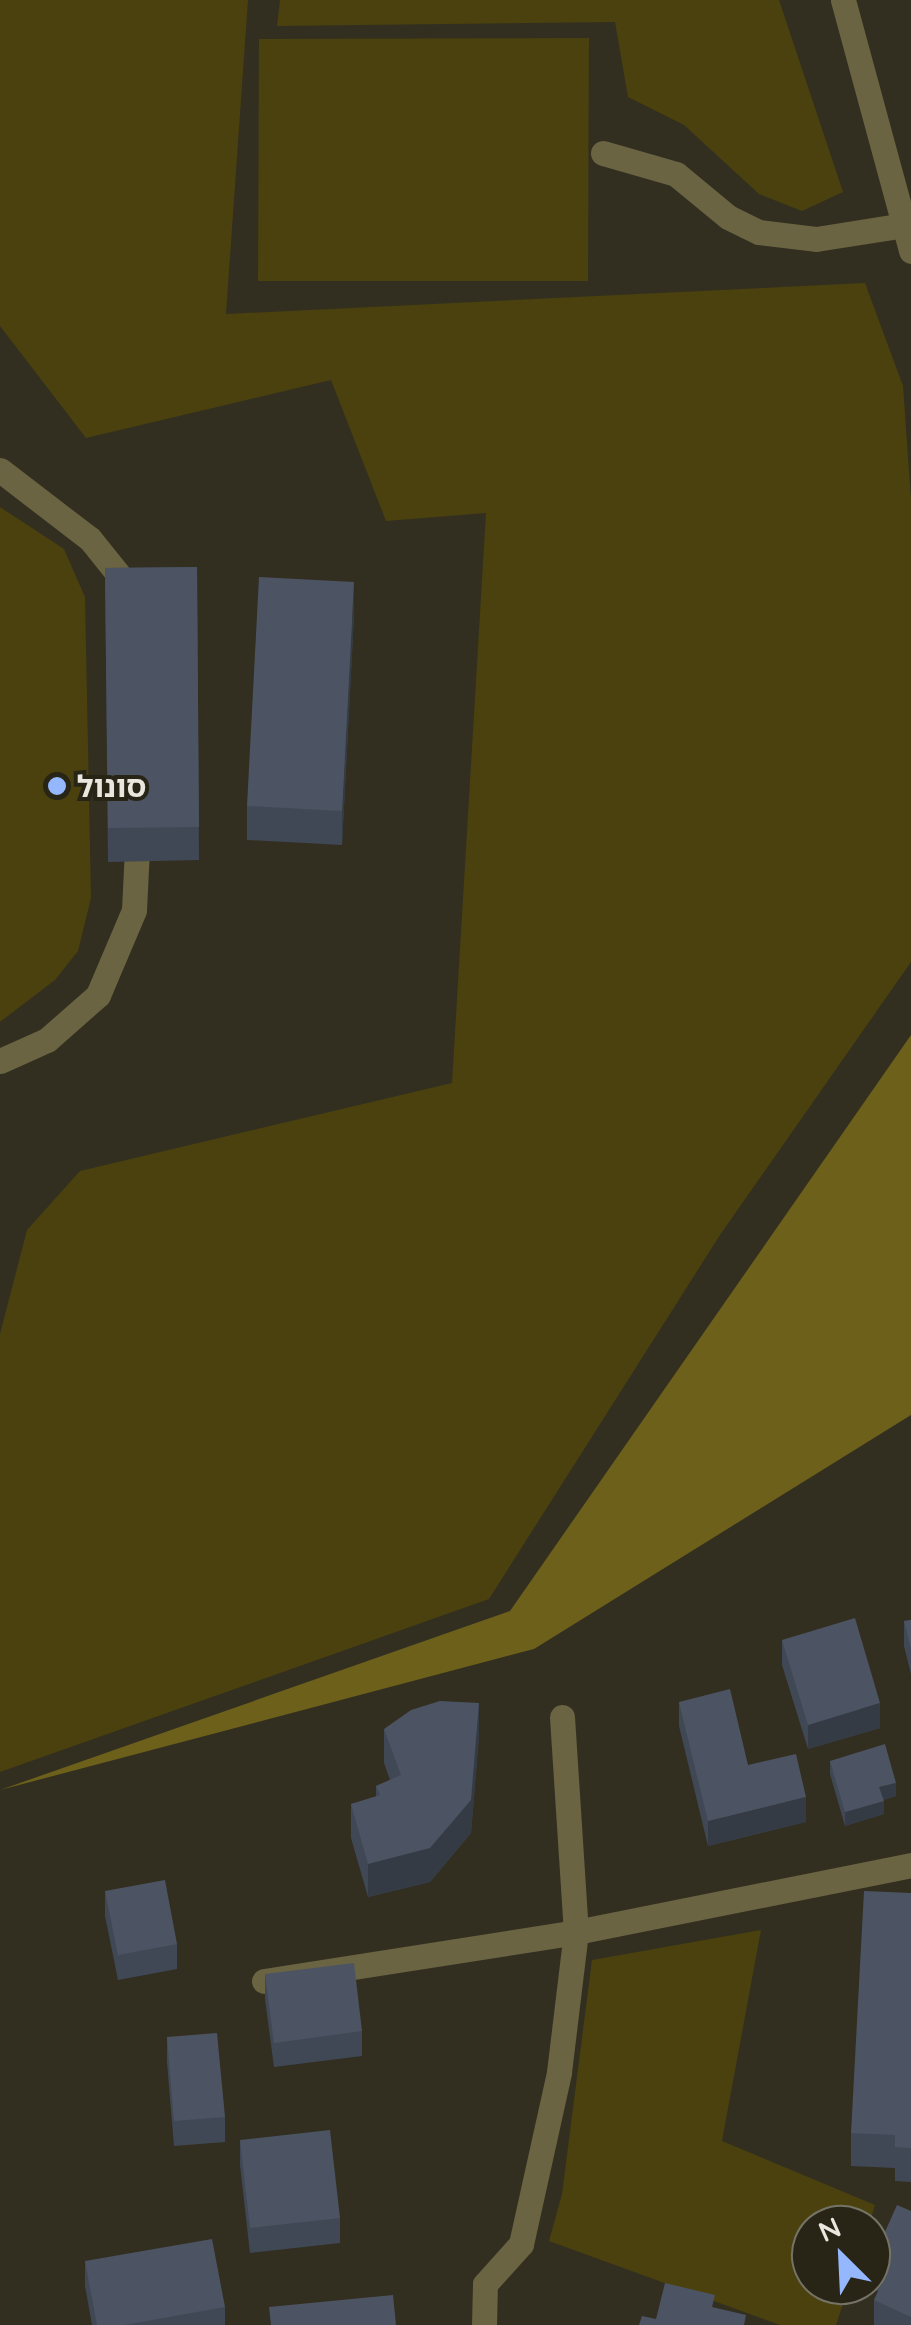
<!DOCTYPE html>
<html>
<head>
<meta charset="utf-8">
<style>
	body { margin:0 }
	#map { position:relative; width:911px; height:2325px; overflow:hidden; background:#322f20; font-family:Quicksand,"Noto Sans Hebrew",sans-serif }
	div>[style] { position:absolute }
	.green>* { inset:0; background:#4a410e }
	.forest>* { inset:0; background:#6c601b }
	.lane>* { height:25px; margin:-12.5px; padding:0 12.5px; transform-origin:12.5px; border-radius:12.5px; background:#6a6442 }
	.street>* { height:25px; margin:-12.5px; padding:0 12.5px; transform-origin:12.5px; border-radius:12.5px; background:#6a6442 }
	.wall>* { inset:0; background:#414855 }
	.shaded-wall>* { inset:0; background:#353b45 }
	.building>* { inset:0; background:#4c5463 }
	.dots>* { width:28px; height:28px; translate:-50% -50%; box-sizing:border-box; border:5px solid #282516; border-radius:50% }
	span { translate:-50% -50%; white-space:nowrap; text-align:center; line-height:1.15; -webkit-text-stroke:8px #282516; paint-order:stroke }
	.poi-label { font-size:30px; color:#e9e7de; font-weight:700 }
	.left { translate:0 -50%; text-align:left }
	.north { position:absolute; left:791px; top:2205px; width:100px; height:100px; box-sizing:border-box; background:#282516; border:2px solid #757366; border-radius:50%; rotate:336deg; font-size:28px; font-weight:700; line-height:40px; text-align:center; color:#e9e7de }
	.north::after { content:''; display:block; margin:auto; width:35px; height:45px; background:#94b7fd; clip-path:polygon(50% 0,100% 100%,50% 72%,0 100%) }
</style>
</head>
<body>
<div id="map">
	<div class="green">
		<div style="clip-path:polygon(0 0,248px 0,226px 314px,865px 283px,903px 386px,911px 499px,911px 962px,720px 1235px,489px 1599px,0 1772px,0 1334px,27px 1230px,80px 1171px,452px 1083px,486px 513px,386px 521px,331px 380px,86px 438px,0 326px)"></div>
		<div style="clip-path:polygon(280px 0,779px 0,843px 192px,802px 211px,759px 194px,684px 125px,628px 97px,615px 22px,277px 26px)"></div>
		<div style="clip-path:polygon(589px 38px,588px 281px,258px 281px,259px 39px)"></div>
		<div style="clip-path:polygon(0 507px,64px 549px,85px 597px,91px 898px,78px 951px,55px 980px,0 1022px)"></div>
		<div style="clip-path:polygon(761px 1930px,722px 2141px,875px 2205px,869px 2225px,811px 2225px,811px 2285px,849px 2285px,836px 2325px,780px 2325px,549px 2241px,562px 2194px,592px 1960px)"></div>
	</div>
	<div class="forest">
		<div style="clip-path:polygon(911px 1035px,911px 1415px,534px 1649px,0 1790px,510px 1611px)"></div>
	</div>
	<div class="lane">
		<div style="left:603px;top:153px;width:76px;rotate:16deg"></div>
		<div style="left:676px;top:174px;width:67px;rotate:39.6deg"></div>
		<div style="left:728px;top:217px;width:34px;rotate:26deg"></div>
		<div style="left:759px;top:232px;width:57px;rotate:7deg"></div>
		<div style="left:816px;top:239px;width:89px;rotate:-9deg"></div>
		<div style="left:0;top:470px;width:113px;rotate:37.5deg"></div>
		<div style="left:90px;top:539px;width:53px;rotate:51.2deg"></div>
		<div style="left:123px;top:580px;width:14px;rotate:78deg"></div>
		<div style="left:0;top:1061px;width:51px;rotate:-24.1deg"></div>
		<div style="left:47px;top:1040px;width:68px;rotate:-41.4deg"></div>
		<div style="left:98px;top:995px;width:92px;rotate:-67deg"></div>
		<div style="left:134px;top:910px;width:83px;rotate:-87.2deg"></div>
		<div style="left:562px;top:1717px;width:215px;rotate:86.3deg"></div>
		<div style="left:484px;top:2325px;width:41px;rotate:-88.6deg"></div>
	</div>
	<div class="street">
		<div style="left:843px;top:0;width:260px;rotate:74.8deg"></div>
		<div style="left:264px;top:1981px;width:316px;rotate:-8.9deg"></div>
		<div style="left:576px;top:1932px;width:342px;rotate:-11.3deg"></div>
		<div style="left:485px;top:2284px;width:54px;rotate:-48deg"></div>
		<div style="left:521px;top:2244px;width:176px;rotate:-77.5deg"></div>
		<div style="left:559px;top:2072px;width:141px;rotate:-83.1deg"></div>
	</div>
	<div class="wall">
		<div style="clip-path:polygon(197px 567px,199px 860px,108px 862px,105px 568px)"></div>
		<div style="clip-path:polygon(354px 615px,342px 845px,247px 840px,247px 806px)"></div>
		<div style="clip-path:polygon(911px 1620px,911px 1674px,904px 1646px,904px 1621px)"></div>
		<div style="clip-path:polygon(782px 1640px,880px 1728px,808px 1749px,782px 1665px)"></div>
		<div style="clip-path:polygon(679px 1702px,748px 1765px,806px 1822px,708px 1846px,679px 1726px)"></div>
		<div style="clip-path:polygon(384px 1729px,479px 1736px,471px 1833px,430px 1882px,368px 1897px,351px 1838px,351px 1804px,376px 1797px,376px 1786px,390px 1780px,384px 1763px)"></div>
		<div style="clip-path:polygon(830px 1761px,896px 1796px,883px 1800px,884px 1814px,845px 1826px,830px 1774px)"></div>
		<div style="clip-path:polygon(105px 1891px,177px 1944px,177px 1969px,118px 1980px,105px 1916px)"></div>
		<div style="clip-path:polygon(911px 1893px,911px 2182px,895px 2181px,895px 2168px,851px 2166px,851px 2133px)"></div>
		<div style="clip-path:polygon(265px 1974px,362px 2031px,362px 2056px,274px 2067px,265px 1999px)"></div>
		<div style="clip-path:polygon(167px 2037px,225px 2117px,225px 2142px,174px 2146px,167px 2062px)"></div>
		<div style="clip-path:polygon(240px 2140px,340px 2218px,340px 2243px,250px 2253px,240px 2165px)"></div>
		<div style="clip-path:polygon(911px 2211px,911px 2325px,874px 2325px,874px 2300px,878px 2291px,871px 2288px,871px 2263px)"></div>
		<div style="clip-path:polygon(85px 2261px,225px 2307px,225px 2325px,92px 2325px,85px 2286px)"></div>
	</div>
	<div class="shaded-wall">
		<div style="clip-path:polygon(354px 582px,354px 615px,342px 845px,342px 811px)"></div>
		<div style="clip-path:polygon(479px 1703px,479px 1736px,471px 1833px,430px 1882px,368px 1897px,368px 1864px)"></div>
		<div style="clip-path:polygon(880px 1703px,880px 1728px,808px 1749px,808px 1725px)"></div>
		<div style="clip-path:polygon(896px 1783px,896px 1796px,879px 1801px,879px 1787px)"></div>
		<div style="clip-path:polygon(806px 1797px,806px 1822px,708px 1846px,708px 1821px)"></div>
		<div style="clip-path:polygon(884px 1801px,884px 1814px,845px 1826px,845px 1812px)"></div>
	</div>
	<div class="building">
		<div style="clip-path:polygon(197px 567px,199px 827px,108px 828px,105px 568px)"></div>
		<div style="clip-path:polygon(259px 577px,354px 582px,342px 811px,247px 806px)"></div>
		<div style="clip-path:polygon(855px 1618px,880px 1703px,808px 1725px,782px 1640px)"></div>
		<div style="clip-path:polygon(911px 1620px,911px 1649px,904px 1621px)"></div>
		<div style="clip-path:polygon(730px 1689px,748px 1765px,796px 1754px,806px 1797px,708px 1821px,679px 1702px)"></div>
		<div style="clip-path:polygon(440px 1701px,479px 1703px,471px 1800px,430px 1848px,368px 1864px,351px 1804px,380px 1795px,376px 1786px,401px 1775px,384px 1729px,411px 1710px)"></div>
		<div style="clip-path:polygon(885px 1744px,896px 1783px,879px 1787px,884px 1801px,845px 1812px,830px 1761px)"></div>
		<div style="clip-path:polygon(165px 1880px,177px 1944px,118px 1955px,105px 1891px)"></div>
		<div style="clip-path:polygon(864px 1891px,911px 1893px,911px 2148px,895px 2147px,895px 2135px,851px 2133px)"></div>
		<div style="clip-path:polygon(354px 1963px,362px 2031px,274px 2043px,265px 1974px)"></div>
		<div style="clip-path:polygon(217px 2033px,225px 2117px,174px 2121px,167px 2037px)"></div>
		<div style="clip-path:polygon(330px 2130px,340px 2218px,250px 2228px,240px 2140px)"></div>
		<div style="clip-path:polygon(897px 2205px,911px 2211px,911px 2317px,874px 2300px,888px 2270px,871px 2263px)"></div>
		<div style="clip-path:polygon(212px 2239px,225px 2307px,124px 2325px,97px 2325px,85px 2261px)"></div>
		<div style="clip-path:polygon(665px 2283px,715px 2295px,712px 2307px,746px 2315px,744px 2325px,639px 2325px,642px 2316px,656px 2319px)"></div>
		<div style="clip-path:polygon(393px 2295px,396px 2325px,271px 2325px,269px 2307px)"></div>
	</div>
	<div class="dots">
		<div style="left:57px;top:786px;background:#94b7fd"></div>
	</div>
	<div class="poi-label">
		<span class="left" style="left:77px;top:786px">סונול</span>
	</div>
	<div class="north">N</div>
</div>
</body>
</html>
